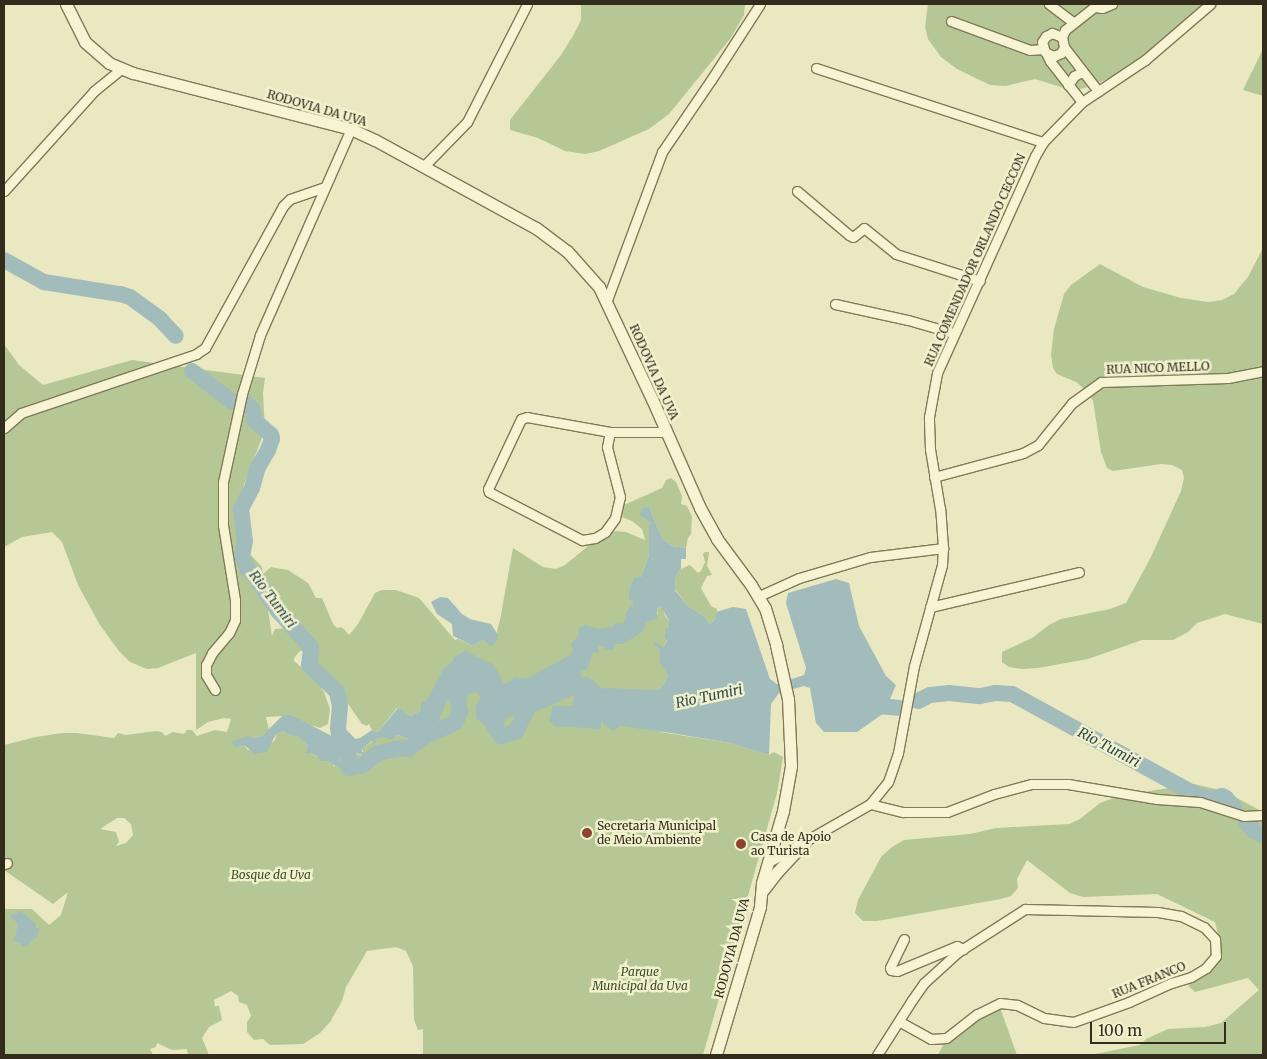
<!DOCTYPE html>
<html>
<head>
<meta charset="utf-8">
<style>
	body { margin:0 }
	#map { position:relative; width:1267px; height:1059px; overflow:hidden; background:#eae8c0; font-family:Merriweather,serif }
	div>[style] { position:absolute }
	.green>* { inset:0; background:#b4c795 }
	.water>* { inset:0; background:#a2bcbb }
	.river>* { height:16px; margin:-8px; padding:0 8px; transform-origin:8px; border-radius:8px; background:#a2bcbb }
	.roads { filter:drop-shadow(1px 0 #817959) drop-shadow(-1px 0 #817959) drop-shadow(0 1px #817959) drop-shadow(0 -1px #817959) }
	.street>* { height:9px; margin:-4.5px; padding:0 4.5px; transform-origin:4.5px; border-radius:4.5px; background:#f6f4d2 }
	.secondary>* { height:11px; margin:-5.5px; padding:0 5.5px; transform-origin:5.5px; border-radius:5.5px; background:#f6f4d2 }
	.dots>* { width:14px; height:14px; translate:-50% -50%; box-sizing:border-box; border:2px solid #f2f1ce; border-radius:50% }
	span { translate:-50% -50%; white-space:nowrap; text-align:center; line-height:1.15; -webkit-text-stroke:5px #f2f1ce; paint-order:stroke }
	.street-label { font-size:12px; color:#322c1d }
	.poi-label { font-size:12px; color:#322c1d }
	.left { translate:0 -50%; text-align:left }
	.park-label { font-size:12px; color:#394d25; font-style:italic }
	.water-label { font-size:14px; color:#2d4a51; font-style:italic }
	.frame { position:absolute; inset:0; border:5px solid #322c1d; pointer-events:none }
	.scale { position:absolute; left:1090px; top:1022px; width:136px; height:22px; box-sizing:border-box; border:2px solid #322c1d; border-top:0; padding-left:6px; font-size:15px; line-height:18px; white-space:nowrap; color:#322c1d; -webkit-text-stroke:4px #f2f1ce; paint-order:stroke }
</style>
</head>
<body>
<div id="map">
	<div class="green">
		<div style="clip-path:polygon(581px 4px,745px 4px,744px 15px,730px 39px,669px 114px,649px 129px,599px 151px,585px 154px,565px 151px,538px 138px,510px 130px,510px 120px,561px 55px,574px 34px,581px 20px)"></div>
		<div style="clip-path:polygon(928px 4px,1218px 4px,1174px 41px,1146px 61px,1092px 86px,1080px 89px,1067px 89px,1035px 79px,1006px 86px,990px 85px,957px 69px,941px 57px,928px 39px,925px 27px)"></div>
		<div style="clip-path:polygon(1263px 49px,1263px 96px,1243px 90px)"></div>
		<div style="clip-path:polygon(1263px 248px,1263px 624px,1225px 614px,1197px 623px,1188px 632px,1173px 640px,1142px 640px,1088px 659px,1038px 668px,1022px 669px,1009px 667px,1002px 662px,1002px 652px,1032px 638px,1049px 625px,1061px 619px,1110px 609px,1126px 603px,1151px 557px,1181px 491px,1184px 478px,1182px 470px,1172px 465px,1161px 464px,1113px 471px,1107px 468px,1101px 452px,1093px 401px,1088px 392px,1076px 382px,1057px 374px,1053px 368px,1051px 355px,1054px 329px,1064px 294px,1071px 285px,1100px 264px,1143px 287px,1181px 298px,1208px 302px,1222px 300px,1234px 294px,1248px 277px)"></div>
		<div style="clip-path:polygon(evenodd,4px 344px,19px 365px,43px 385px,132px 360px,265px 378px,263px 393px,265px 430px,243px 487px,241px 536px,249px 553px,262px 567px,263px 574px,271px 567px,288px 570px,308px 583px,316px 598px,322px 598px,333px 624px,337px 628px,340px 627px,344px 629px,349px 635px,358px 624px,375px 593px,382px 590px,396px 590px,419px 598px,455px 640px,458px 639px,473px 646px,482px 640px,487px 643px,496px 635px,500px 620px,513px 548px,543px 567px,556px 569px,565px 565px,598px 538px,615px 531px,626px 532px,645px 540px,642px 529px,632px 521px,622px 517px,624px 505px,662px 488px,666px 480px,671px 478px,676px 482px,682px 496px,681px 504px,687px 506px,692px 517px,691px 534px,688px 538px,686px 548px,673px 546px,663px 540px,649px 507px,645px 506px,647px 519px,651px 523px,653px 544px,641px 577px,630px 589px,658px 615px,657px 610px,661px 605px,663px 607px,665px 616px,669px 621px,669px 627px,665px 629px,664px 636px,667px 640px,663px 647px,655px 645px,660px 651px,668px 676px,662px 687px,657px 690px,660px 732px,730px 743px,769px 755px,774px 752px,783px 757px,777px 793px,703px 1055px,423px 1055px,423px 1029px,418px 1030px,414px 1020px,413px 966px,406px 951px,396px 947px,367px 951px,346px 987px,342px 1001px,330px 1022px,320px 1033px,303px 1044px,270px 1045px,263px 1039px,254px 1040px,247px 1032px,247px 1022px,251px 1016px,247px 1005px,239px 1002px,238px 996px,231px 991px,214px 1000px,215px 1006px,219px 1006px,222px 1020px,209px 1027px,202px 1038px,209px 1055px,188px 1055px,187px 1049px,172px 1050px,157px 1043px,156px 1047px,150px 1049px,153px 1055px,4px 1055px,4px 909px,32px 909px,49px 925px,61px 915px,68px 892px,53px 904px,4px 870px,4px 745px,36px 737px,62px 733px,77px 733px,114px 738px,118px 733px,126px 735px,156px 731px,162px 732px,165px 736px,173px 732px,184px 734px,187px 730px,192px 730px,197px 736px,215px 730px,227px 732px,231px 719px,224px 718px,208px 722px,196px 730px,196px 653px,158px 668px,147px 669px,130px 662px,119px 651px,100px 625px,78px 585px,62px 542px,52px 532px,22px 537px,4px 547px,4px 344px,265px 591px,289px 622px,288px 628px,275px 629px,272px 636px,265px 591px,4px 344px,300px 651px,307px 651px,312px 666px,317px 666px,319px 672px,335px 687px,338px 695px,344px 698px,362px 724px,367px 726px,369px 724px,372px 730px,378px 732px,397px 708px,411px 716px,421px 710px,427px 700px,443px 706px,436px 727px,432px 726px,428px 730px,429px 734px,423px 736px,408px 739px,397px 735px,393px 740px,384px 736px,376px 739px,363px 748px,363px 755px,347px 753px,343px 754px,334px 767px,333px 763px,309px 753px,308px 746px,298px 735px,284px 731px,276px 734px,275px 740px,270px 744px,248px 750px,244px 745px,253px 738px,262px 736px,269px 730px,266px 717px,284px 716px,320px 728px,328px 724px,330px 709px,324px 692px,316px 680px,294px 661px,294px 658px,300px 651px,4px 344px,117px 818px,124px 818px,131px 824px,133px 835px,126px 843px,116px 846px,119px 842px,116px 832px,100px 829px,117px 818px)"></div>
		<div style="clip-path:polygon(705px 552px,709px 552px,707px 566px,712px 575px,707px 576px,701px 588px,711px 606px,717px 609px,716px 618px,710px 624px,705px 617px,687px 605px,675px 589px,676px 575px,681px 569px,690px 565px,698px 573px,701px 571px,705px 562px,703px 554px)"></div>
		<div style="clip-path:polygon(1194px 784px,1224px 791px,1263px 812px,1263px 1055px,1090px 1055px,1140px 1045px,1146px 1039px,1168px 1029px,1205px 1027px,1221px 1023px,1259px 990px,1248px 978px,1195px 992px,1188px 986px,1222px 950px,1215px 922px,1157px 894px,1083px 897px,1070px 893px,1027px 860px,1017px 879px,1018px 888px,1011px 896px,1001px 899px,877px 921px,863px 921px,855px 913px,858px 900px,881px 857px,892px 847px,904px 840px,970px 834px,996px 828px,1069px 824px,1080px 819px,1100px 803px,1119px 796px)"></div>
		<div style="clip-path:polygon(998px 1002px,1017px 1055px,938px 1055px,948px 1035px)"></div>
	</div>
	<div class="water">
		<div style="clip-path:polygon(645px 506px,649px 507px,663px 540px,673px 546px,686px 548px,686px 559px,681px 559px,681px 569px,676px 575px,675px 590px,687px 605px,705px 617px,710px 624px,716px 618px,716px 612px,733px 607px,746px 609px,770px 679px,777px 684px,804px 675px,806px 668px,786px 603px,788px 593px,836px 579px,849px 583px,859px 626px,886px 676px,896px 685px,884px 713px,857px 732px,824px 732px,816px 723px,810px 688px,804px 686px,779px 693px,771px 704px,769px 755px,730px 743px,671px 733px,620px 726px,613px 731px,601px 722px,601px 729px,554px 726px,549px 720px,553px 706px,572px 706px,576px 689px,581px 687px,590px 693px,606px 688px,657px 690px,662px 687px,668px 676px,660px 662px,660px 651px,653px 643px,656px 642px,663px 647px,667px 641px,664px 636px,665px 629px,669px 627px,669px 621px,661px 606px,657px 609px,657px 618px,646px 623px,642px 632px,623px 644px,616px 644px,613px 650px,605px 650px,604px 646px,598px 646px,599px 652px,593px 653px,587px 669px,580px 672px,582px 679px,579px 683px,532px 698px,525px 718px,521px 721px,517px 716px,509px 717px,505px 720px,504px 729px,501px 729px,497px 732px,490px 730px,476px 718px,476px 704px,481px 698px,478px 693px,471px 690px,467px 691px,462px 697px,447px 700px,436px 727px,432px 726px,428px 730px,429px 734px,427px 737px,418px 737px,419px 740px,417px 742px,397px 735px,393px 740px,384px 737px,376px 739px,375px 743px,372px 741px,363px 748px,362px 752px,365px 752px,363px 755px,351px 752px,343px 754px,339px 760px,342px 765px,339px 768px,328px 761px,320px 761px,317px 756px,309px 753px,306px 754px,308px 746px,298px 736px,290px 735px,284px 731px,276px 734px,267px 752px,255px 754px,244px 745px,234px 747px,232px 742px,246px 736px,253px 738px,262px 736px,283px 715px,291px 715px,330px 735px,336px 742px,360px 738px,372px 730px,378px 732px,398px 708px,411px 716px,421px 710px,421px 703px,427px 700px,444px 668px,453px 661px,454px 657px,465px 651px,494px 665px,504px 684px,511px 681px,514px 677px,526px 679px,570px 655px,573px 650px,571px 644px,579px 635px,579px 628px,585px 625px,598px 629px,612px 627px,616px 623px,623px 624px,627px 610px,633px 605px,633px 601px,629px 599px,629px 591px,634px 578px,641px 577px,649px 555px,649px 528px,651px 523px,640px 515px,641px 510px)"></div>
		<div style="clip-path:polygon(440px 597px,448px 598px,462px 614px,470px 619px,491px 624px,498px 635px,497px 641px,492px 646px,482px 640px,473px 646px,453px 636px,452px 624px,437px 614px,431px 602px)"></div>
		<div style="clip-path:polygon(21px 911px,36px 924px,36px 928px,40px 929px,36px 938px,31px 941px,28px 946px,21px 947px,21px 944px,12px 940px,15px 937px,18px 924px,10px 916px)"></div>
	</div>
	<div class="river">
		<div style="left:4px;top:260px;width:46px;rotate:28.8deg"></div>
		<div style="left:44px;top:282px;width:77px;rotate:9deg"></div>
		<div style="left:120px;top:294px;width:10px;rotate:17deg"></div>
		<div style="left:130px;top:297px;width:37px;rotate:36deg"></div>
		<div style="left:160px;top:319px;width:23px;rotate:47deg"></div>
		<div style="left:192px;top:371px;width:49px;rotate:37.6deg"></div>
		<div style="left:231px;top:401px;width:16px;rotate:11deg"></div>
		<div style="left:247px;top:404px;width:8px;rotate:45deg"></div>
		<div style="left:253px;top:410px;width:10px;rotate:84deg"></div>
		<div style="left:254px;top:420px;width:23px;rotate:41deg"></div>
		<div style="left:271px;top:435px;width:4px;rotate:76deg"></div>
		<div style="left:272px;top:439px;width:12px;rotate:110deg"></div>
		<div style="left:268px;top:450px;width:20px;rotate:120deg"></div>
		<div style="left:258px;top:467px;width:22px;rotate:106deg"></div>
		<div style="left:252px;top:488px;width:24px;rotate:118deg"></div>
		<div style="left:241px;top:509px;width:32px;rotate:83deg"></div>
		<div style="left:245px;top:541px;width:16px;rotate:101deg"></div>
		<div style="left:242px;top:557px;width:14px;rotate:65deg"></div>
		<div style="left:248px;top:570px;width:8px;rotate:40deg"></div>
		<div style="left:254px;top:575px;width:43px;rotate:56.3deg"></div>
		<div style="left:278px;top:611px;width:49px;rotate:47.5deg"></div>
		<div style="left:311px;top:647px;width:18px;rotate:96deg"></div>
		<div style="left:309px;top:665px;width:39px;rotate:44deg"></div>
		<div style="left:337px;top:692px;width:14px;rotate:78deg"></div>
		<div style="left:340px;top:706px;width:22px;rotate:95deg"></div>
		<div style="left:338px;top:728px;width:6px;rotate:81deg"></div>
		<div style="left:339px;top:734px;width:13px;rotate:45deg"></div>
		<div style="left:348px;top:743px;width:25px;rotate:88deg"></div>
		<div style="left:349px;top:768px;width:14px;rotate:-12deg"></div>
		<div style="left:363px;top:765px;width:19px;rotate:-39deg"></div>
		<div style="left:378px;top:753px;width:25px;rotate:-12deg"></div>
		<div style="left:402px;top:748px;width:6px;rotate:9deg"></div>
		<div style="left:408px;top:749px;width:22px;rotate:-36deg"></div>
		<div style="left:426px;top:736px;width:33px;rotate:-25deg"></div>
		<div style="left:456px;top:722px;width:12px;rotate:-70deg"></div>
		<div style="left:460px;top:711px;width:10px;rotate:-101deg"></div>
		<div style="left:458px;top:701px;width:11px;rotate:-75deg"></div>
		<div style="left:461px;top:690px;width:7px;rotate:-34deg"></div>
		<div style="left:467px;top:686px;width:7px;rotate:-8deg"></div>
		<div style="left:918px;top:701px;width:13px;rotate:-27deg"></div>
		<div style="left:930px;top:695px;width:19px;rotate:-6deg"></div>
		<div style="left:949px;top:693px;width:31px;rotate:6deg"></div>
		<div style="left:980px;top:696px;width:15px;rotate:-11deg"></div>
		<div style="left:995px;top:693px;width:17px;rotate:3deg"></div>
		<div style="left:1012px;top:694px;width:209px;rotate:28.7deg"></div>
		<div style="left:1195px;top:794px;width:16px;rotate:18deg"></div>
		<div style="left:1210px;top:799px;width:12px;rotate:-14deg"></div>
		<div style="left:1222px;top:796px;width:4px;rotate:27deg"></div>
		<div style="left:1226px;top:798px;width:16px;rotate:52deg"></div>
		<div style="left:866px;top:705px;width:32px;rotate:5deg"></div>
		<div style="left:491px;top:712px;width:16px;rotate:76deg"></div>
		<div style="left:495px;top:728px;width:10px;rotate:53deg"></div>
		<div style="left:501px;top:736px;width:16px;rotate:-18deg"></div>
		<div style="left:516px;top:731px;width:28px;rotate:-63deg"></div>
		<div style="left:529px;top:706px;width:52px;rotate:-23.6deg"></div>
		<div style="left:577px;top:685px;width:9px"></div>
		<div style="left:586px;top:685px;width:21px;rotate:43deg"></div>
		<div style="left:601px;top:699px;width:11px;rotate:27deg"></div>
		<div style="left:1246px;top:822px;width:12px;rotate:48deg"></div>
		<div style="left:1254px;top:831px;width:10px;rotate:24deg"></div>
	</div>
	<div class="roads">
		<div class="street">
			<div style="left:1049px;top:4px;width:30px;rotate:37deg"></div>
			<div style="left:1096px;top:7px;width:6px;rotate:9deg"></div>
			<div style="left:1102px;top:8px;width:11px;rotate:-22deg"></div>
			<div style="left:951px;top:21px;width:84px;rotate:20.2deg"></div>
			<div style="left:1030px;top:50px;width:13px;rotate:-4deg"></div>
			<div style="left:1062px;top:37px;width:11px;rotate:-158deg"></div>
			<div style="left:1052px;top:33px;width:7px;rotate:153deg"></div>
			<div style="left:1046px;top:36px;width:7px;rotate:124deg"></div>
			<div style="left:1042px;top:42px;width:10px;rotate:73deg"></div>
			<div style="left:1045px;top:52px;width:10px;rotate:24deg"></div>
			<div style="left:1054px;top:56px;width:8px;rotate:-23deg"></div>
			<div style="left:1061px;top:53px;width:7px;rotate:-63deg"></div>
			<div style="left:1064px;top:47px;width:10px;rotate:-101deg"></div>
			<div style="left:1062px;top:37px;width:8px;rotate:-67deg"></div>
			<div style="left:1065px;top:30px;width:42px;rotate:-38.2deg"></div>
			<div style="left:1064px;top:47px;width:56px;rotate:52.3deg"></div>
			<div style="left:1047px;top:55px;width:7px;rotate:63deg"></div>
			<div style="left:1050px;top:61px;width:52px;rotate:52deg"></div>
			<div style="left:816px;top:68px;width:239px;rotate:18.1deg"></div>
			<div style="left:1068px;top:85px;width:11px;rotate:-56deg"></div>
			<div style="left:1074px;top:76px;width:9px;rotate:-27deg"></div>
			<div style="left:424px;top:166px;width:62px;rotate:-45.7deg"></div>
			<div style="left:467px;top:122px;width:132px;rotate:-63deg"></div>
			<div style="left:4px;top:191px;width:135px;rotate:-48deg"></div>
			<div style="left:94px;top:91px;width:36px;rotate:-39deg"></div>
			<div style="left:797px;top:191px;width:68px;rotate:40.2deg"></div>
			<div style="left:849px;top:235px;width:4px;rotate:27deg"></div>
			<div style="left:853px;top:237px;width:14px;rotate:-39deg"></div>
			<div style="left:864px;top:228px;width:41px;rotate:39.1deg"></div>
			<div style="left:896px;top:254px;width:88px;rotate:17.8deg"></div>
			<div style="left:607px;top:300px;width:158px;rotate:-69.6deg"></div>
			<div style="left:662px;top:152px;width:87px;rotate:-55.8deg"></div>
			<div style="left:711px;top:80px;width:90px;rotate:-57.2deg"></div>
			<div style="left:835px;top:304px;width:75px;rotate:12.4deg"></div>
			<div style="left:908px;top:320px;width:47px;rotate:16.1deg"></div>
			<div style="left:4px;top:428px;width:23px;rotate:-41deg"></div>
			<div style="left:21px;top:413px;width:185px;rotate:-18.6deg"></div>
			<div style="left:196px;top:354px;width:11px;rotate:-34deg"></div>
			<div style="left:205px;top:348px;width:162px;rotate:-61.2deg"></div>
			<div style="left:283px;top:206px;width:10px;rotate:-45deg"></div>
			<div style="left:290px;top:199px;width:36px;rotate:-19deg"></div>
			<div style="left:610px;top:432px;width:84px;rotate:-169.8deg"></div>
			<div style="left:527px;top:417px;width:6px;rotate:162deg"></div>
			<div style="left:521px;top:419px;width:77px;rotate:115.2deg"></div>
			<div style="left:488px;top:489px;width:3px;rotate:72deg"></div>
			<div style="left:489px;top:492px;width:105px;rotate:27.3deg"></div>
			<div style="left:582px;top:540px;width:13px;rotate:-9deg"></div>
			<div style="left:595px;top:538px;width:12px;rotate:-31deg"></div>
			<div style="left:605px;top:532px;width:17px;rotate:-54deg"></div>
			<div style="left:615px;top:518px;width:22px;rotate:-77deg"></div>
			<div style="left:620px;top:497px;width:52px;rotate:-104.6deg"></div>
			<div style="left:607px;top:447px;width:15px;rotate:-79deg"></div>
			<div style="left:610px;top:432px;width:57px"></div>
			<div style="left:934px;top:477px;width:92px;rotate:-15.1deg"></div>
			<div style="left:1023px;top:453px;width:17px;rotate:-28deg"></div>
			<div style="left:1038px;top:445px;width:54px;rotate:-51deg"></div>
			<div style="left:1072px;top:403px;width:36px;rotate:-36deg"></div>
			<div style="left:1101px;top:382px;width:127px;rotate:-1.8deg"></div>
			<div style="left:1228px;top:378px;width:36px;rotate:-11deg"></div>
			<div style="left:759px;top:596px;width:44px;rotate:-24.2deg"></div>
			<div style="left:799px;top:578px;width:74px;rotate:-16.5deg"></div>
			<div style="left:870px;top:557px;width:74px;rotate:-7deg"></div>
			<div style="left:930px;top:607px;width:153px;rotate:-13.2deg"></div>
			<div style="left:215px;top:690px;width:17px;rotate:-121deg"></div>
			<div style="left:206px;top:675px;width:10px;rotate:-90deg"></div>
			<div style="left:206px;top:665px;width:13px;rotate:-63deg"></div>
			<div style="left:212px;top:653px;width:26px;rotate:-50deg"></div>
			<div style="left:229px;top:633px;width:14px;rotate:-65deg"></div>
			<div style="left:235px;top:620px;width:20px;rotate:-90deg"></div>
			<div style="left:235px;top:600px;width:76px;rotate:-99.1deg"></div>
			<div style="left:223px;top:525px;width:43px;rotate:-90deg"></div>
			<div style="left:223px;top:482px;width:90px;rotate:-77.8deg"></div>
			<div style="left:242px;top:394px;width:62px;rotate:-73deg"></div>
			<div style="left:260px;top:335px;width:225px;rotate:-66.2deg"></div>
			<div style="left:870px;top:804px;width:34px;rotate:14deg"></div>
			<div style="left:903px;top:812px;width:44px"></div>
			<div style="left:947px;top:812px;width:50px;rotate:-21deg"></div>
			<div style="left:994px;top:794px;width:39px;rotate:-15deg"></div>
			<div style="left:1032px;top:784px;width:36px"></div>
			<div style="left:1068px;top:784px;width:90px;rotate:9.6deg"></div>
			<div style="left:1157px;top:799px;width:43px;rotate:4deg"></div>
			<div style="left:1200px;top:802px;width:46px;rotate:17.7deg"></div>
			<div style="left:1244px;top:816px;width:19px;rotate:-3deg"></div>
			<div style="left:767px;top:863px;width:119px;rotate:-29.8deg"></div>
			<div style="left:870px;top:804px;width:28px;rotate:-51deg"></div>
			<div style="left:888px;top:782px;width:31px;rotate:-71deg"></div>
			<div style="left:898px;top:753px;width:88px;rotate:-79.6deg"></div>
			<div style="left:914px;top:666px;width:105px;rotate:-74.5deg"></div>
			<div style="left:942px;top:565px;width:17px;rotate:-87deg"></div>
			<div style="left:943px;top:548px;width:39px;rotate:-94deg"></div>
			<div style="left:940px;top:509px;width:61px;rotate:-99.5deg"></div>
			<div style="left:930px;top:449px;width:32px;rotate:-92deg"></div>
			<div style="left:929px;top:417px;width:45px;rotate:-79.7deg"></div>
			<div style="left:937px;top:373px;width:238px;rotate:-65.7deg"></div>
			<div style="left:1035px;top:156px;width:16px;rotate:-60deg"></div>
			<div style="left:1043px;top:142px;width:56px;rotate:-45.7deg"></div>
			<div style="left:1082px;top:102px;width:76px;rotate:-33.7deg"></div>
			<div style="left:1145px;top:60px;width:86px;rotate:-40.7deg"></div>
			<div style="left:4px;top:864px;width:3px;rotate:-18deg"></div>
			<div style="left:904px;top:939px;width:32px;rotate:116deg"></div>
			<div style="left:890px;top:968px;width:2px;rotate:63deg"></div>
			<div style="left:891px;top:970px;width:6px;rotate:9deg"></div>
			<div style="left:897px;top:971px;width:65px;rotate:-22.6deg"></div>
			<div style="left:957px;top:946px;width:7px;rotate:27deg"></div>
			<div style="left:877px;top:1055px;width:65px;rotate:-57.5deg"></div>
			<div style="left:912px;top:1000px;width:21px;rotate:-55deg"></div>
			<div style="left:924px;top:983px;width:46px;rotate:-42.4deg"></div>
			<div style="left:958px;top:952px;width:80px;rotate:-32.7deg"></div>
			<div style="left:1025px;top:909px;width:133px;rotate:1.3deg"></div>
			<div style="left:1158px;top:912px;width:23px;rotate:10deg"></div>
			<div style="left:1181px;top:916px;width:25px;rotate:26deg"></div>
			<div style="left:1204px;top:927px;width:16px;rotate:47deg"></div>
			<div style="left:1215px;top:939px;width:17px;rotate:87deg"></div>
			<div style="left:1216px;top:956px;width:16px;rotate:130deg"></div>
			<div style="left:1206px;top:968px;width:17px;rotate:149deg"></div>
			<div style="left:1191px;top:977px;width:21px;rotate:163deg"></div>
			<div style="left:1171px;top:983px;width:46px;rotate:155.7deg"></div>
			<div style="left:1129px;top:1002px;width:59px;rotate:160.3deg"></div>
			<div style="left:1073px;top:1022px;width:29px;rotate:-172deg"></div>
			<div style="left:1044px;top:1018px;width:30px;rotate:-154deg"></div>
			<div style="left:1017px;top:1005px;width:17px;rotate:-173deg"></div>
			<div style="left:1000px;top:1003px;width:25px;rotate:154deg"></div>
			<div style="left:977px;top:1014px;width:39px;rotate:142deg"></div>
			<div style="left:946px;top:1038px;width:15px;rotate:176deg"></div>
			<div style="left:931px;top:1039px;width:37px;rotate:-151deg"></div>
		</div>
		<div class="secondary">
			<div style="left:66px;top:4px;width:42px;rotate:63.4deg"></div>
			<div style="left:85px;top:42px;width:32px;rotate:41deg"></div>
			<div style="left:109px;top:63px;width:26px;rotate:23deg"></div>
			<div style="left:133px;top:73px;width:225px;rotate:14.4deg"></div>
			<div style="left:351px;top:129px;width:26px;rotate:25deg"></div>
			<div style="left:375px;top:140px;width:183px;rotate:28.7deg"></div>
			<div style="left:536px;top:228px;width:39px;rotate:37deg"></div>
			<div style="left:567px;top:251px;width:48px;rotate:48.4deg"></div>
			<div style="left:599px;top:287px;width:124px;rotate:64.7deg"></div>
			<div style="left:652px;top:399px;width:119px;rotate:66.2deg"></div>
			<div style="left:700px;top:508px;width:35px;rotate:61deg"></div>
			<div style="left:717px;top:539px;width:57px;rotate:53.5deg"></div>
			<div style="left:751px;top:585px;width:27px;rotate:59deg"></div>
			<div style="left:765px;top:608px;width:39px;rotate:73deg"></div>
			<div style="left:776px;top:645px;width:55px;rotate:77.5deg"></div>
			<div style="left:788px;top:699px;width:67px;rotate:87.4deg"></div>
			<div style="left:791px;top:766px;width:46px;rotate:100.1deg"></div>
			<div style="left:783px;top:811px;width:75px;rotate:106.3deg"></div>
			<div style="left:762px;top:883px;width:24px;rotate:95deg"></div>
			<div style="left:760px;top:907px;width:154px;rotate:106.6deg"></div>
			<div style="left:763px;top:890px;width:23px;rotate:-52deg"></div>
			<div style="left:777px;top:872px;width:42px;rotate:-46.9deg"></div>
		</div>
	</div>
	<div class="dots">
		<div style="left:587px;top:833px;background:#8c442d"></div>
		<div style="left:741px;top:844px;background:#8c442d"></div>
	</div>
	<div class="street-label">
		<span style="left:317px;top:108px;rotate:16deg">RODOVIA DA UVA</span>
		<span style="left:975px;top:260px;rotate:-66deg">RUA COMENDADOR ORLANDO CECCON</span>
		<span style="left:1158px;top:368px;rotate:-2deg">RUA NICO MELLO</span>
		<span style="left:654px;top:372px;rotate:66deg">RODOVIA DA UVA</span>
		<span style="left:732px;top:948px;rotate:-75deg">RODOVIA DA UVA</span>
		<span style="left:1149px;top:980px;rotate:-22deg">RUA FRANCO</span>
	</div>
	<div class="poi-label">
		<span class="left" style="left:597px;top:833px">Secretaria Municipal<br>de Meio Ambiente</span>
		<span class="left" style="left:751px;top:844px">Casa de Apoio<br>ao Turista</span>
	</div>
	<div class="park-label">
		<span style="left:271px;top:875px">Bosque da Uva</span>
		<span style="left:640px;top:979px">Parque<br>Municipal da Uva</span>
	</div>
	<div class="water-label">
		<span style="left:273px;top:599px;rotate:53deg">Rio Tumiri</span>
		<span style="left:709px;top:696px;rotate:-12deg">Rio Tumiri</span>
		<span style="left:1109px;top:747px;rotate:28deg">Rio Tumiri</span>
	</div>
	<div class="frame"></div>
	<div class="scale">100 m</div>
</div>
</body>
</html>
